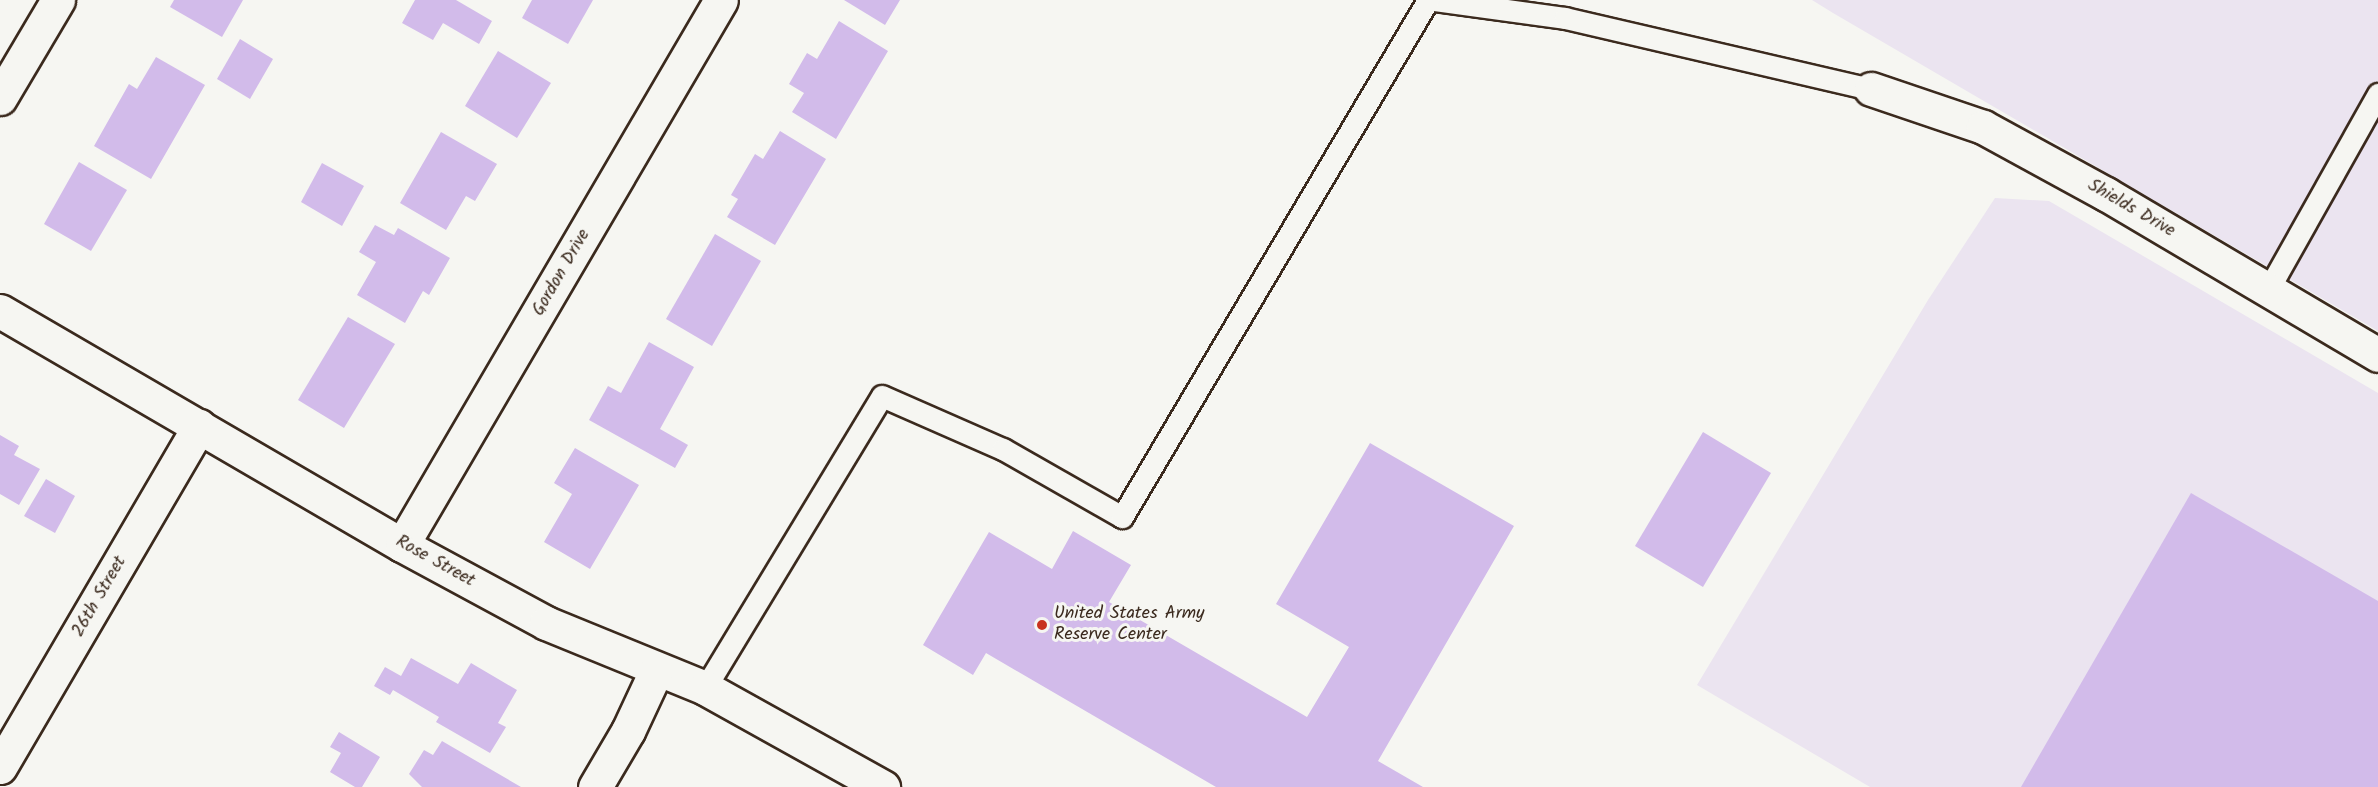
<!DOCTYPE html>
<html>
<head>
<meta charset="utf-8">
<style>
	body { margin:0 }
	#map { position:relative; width:2378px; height:787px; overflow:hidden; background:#f6f6f2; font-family:Kalam,sans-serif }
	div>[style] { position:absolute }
	.built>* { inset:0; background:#ebe4f0 }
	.building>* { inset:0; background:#d2bbea }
	.roads { filter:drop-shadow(2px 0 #3b2a1e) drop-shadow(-2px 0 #3b2a1e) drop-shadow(0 2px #3b2a1e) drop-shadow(0 -2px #3b2a1e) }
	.lane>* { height:21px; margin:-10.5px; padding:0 10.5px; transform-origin:10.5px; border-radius:10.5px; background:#f6f6f2 }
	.street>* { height:33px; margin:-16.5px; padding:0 16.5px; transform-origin:16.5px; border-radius:16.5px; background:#f6f6f2 }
	.dots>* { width:16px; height:16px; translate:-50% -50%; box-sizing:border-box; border:3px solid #f6f6f2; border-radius:50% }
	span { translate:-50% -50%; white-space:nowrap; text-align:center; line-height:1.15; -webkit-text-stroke:6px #f6f6f2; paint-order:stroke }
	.street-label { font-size:18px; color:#3b2a1e }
	.poi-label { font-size:18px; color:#3b2a1e }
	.left { translate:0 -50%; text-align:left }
</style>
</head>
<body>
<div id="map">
	<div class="built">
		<div style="clip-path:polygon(1812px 0,2378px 0,2378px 331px,1833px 13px)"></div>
		<div style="clip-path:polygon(1995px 198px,2049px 201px,2378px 393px,2378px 787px,1870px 787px,1697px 685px,1928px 300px)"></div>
	</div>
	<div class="building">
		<div style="clip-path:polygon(174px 0,243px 0,222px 37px,170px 7px)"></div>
		<div style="clip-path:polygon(415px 0,456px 0,492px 21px,479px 44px,443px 23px,433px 40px,402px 23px)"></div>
		<div style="clip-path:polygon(532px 0,593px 0,568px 44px,522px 18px)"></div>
		<div style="clip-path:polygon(844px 0,900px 0,885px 25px)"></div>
		<div style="clip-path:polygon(839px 21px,888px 51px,836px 139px,792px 112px,804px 93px,789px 84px,807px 53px,817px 59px)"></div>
		<div style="clip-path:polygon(240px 39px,273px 59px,250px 99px,217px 79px)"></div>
		<div style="clip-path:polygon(498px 51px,551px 83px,517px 138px,465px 106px)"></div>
		<div style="clip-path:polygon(156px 57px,205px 85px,151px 179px,94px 146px,129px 84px,137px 89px)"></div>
		<div style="clip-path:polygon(780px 131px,826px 159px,775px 245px,727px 217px,738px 199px,731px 195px,755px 154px,763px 159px)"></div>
		<div style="clip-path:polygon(441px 132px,497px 164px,475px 201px,466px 196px,446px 230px,400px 203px)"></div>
		<div style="clip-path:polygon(79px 162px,127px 190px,91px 251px,44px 224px)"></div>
		<div style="clip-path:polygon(322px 163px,364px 186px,342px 226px,301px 202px)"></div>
		<div style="clip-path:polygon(375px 225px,394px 235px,398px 228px,450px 258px,429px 295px,423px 291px,405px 323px,357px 295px,376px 262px,359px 252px)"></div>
		<div style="clip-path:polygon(715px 234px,761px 261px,712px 346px,666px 319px)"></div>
		<div style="clip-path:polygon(348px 317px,395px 344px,344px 428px,298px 400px)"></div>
		<div style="clip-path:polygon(649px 342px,694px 367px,660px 429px,688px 445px,675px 468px,589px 420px,608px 386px,621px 393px)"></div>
		<div style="clip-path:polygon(1703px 432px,1771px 473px,1703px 587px,1635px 546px)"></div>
		<div style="clip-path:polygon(0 435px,19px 446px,14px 455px,40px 469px,19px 505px,0 494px)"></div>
		<div style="clip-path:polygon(1370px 443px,1514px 526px,1378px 761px,1423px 787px,1216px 787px,986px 653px,973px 675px,923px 645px,989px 532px,1052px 569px,1073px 531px,1131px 565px,1109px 602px,1307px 717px,1349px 647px,1276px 604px)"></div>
		<div style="clip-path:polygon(575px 448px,639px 485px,590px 569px,544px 542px,572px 494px,554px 483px)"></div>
		<div style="clip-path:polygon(46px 479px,75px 496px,55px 533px,24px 516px)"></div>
		<div style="clip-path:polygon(2191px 493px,2378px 601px,2378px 787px,2021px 787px)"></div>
		<div style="clip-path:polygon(411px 658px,458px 684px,471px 663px,517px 690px,498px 723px,506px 727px,490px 753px,436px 722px,439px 717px,393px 690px,390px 695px,374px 686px,385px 667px,401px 676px)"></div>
		<div style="clip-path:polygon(339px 732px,380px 757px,362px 787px,355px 787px,330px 772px,341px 753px,330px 747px)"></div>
		<div style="clip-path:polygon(442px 741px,521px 787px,422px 787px,409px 774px,424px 750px,433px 755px)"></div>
	</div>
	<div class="roads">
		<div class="lane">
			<div style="left:1434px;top:0;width:132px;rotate:7.8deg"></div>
			<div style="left:1565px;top:18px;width:314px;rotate:13.1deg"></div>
			<div style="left:2268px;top:290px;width:225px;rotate:-60.7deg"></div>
			<div style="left:705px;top:688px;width:341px;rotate:-58.8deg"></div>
			<div style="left:882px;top:396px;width:132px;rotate:23.7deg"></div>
			<div style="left:1003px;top:449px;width:137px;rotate:29.7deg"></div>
			<div style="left:1122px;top:517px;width:601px;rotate:-59.38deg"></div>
		</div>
		<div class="street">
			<div style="left:1871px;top:89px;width:118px;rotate:18.7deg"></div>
			<div style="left:1983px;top:127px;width:140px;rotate:28.6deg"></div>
			<div style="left:2106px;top:194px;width:316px;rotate:30.6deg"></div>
			<div style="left:0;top:98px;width:114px;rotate:-59.4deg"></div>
			<div style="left:0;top:311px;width:465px;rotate:30.2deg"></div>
			<div style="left:402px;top:545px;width:164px;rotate:28.4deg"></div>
			<div style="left:546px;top:623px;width:172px;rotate:22.2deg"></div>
			<div style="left:705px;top:688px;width:204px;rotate:29.1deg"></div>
			<div style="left:402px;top:545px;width:631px;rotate:-59.66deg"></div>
			<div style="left:0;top:767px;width:395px;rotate:-59.7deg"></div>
			<div style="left:595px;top:787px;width:65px;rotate:-59.5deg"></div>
			<div style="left:628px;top:731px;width:66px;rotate:-65deg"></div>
		</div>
	</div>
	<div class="dots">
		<div style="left:1042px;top:625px;background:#c8321e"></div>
	</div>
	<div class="street-label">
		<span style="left:2131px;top:209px;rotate:30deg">Shields Drive</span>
		<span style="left:562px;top:273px;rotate:-60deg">Gordon Drive</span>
		<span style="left:435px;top:562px;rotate:29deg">Rose Street</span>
		<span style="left:100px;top:597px;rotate:-60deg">26th Street</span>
	</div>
	<div class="poi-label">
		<span class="left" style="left:1054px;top:625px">United States Army<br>Reserve Center</span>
	</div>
</div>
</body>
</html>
